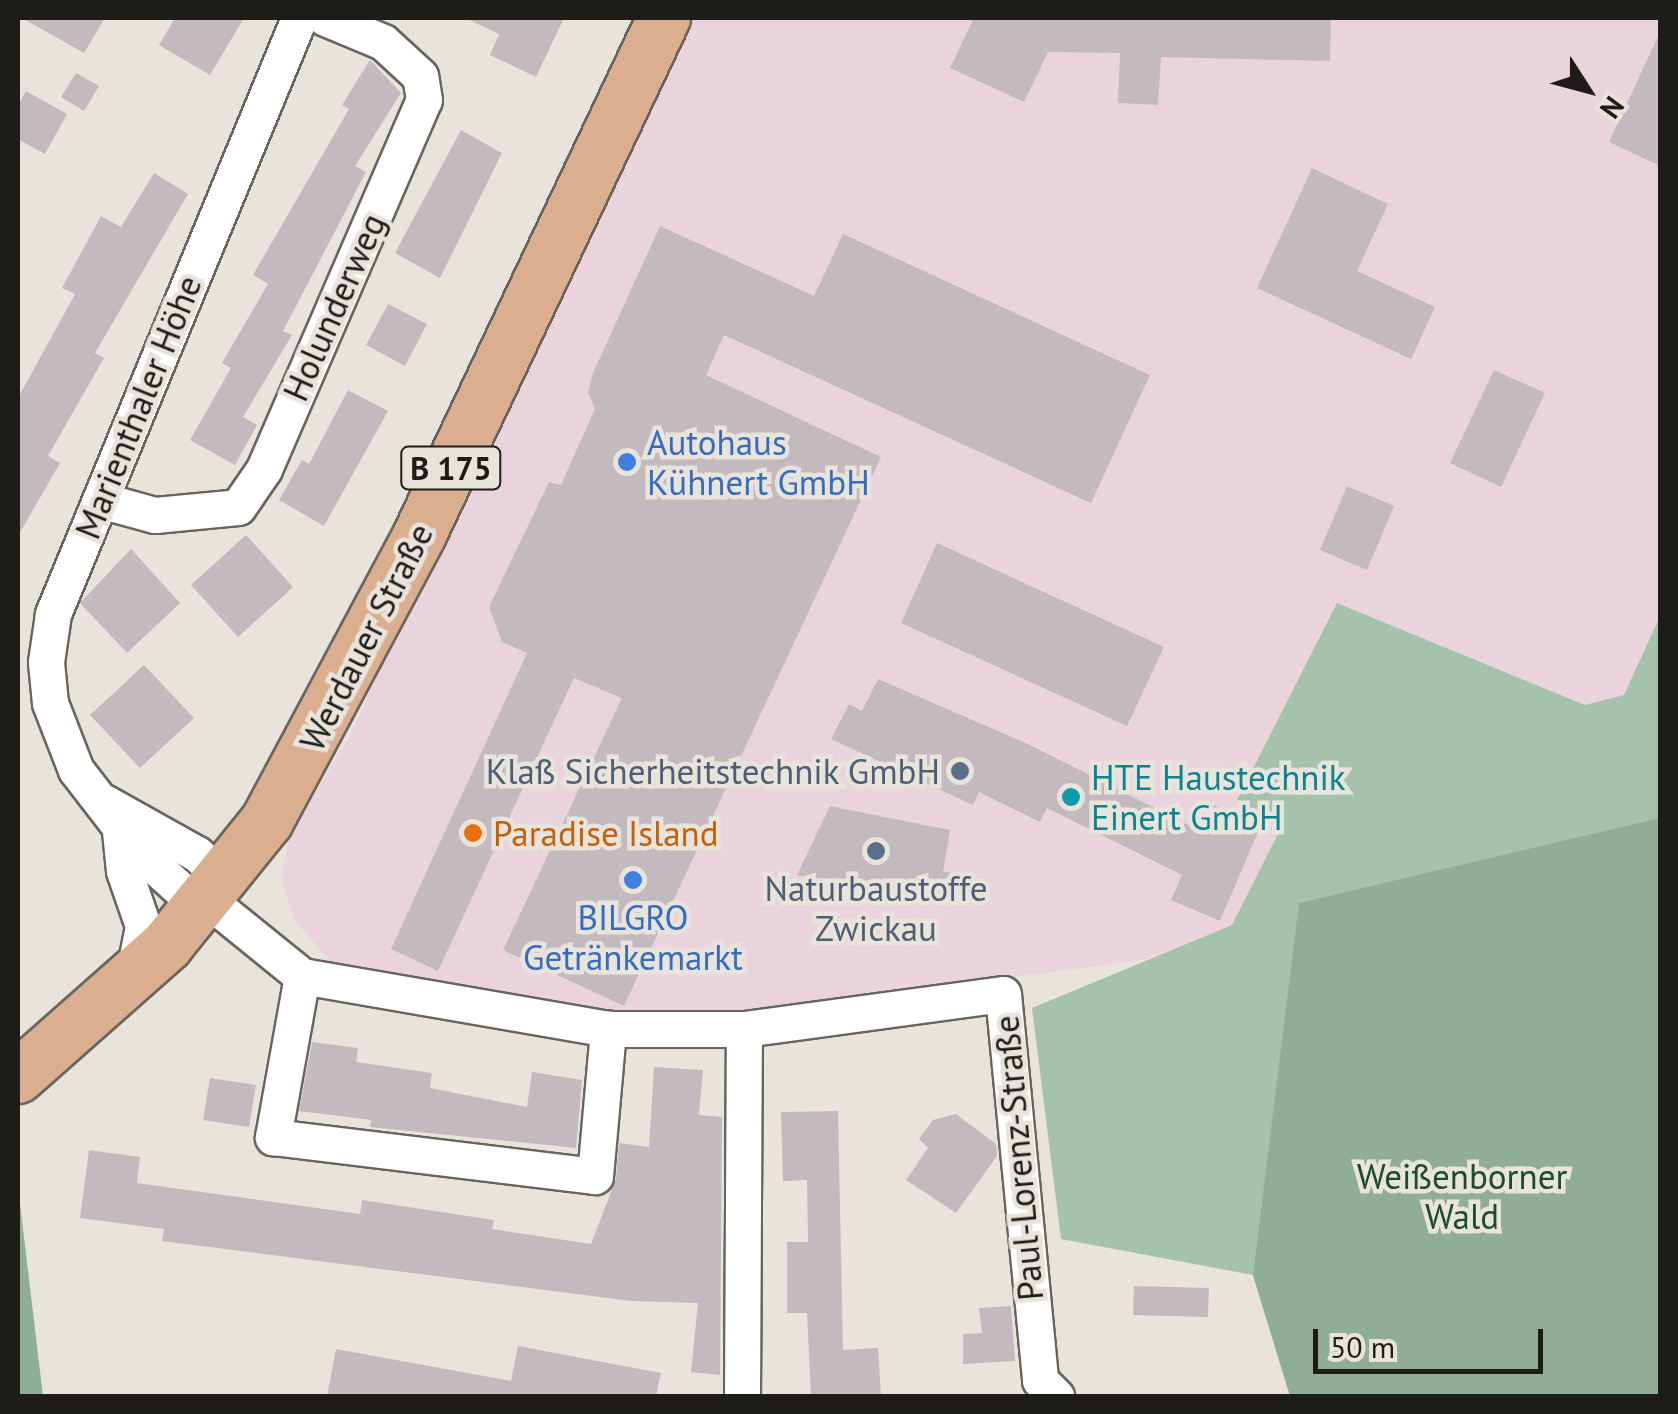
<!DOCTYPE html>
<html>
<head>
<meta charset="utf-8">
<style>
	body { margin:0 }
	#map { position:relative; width:1678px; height:1414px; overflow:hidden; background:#e8e4db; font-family:"PT Sans",sans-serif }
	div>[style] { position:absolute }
	.industrial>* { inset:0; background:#ebd3dd }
	.green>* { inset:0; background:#a5c3ac }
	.forest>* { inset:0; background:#90ae97 }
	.building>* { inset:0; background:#c3babf }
	.roads { filter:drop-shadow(2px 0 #68655e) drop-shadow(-2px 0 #68655e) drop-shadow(0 2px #68655e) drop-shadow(0 -2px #68655e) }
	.minor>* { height:35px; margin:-17.5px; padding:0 17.5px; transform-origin:17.5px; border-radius:17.5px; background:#fff }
	.primary>* { height:52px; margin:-26px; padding:0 26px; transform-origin:26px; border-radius:26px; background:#daae8f }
	.dots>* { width:28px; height:28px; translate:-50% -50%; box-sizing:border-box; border:5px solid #e8e4db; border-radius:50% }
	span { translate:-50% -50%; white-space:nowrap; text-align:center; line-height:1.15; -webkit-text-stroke:9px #e8e4db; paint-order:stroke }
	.shield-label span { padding:2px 8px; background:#e8e4db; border:2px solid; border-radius:8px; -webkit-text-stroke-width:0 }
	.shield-label { font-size:32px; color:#1e1c19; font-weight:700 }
	.street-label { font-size:35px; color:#1e1c19 }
	.shop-label { font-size:35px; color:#366cbe }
	.left { translate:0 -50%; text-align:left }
	.service-label { font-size:35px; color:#4e5e75 }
	.right { translate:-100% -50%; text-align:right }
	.culture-label { font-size:35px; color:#0d838f }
	.food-label { font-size:35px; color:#c56008 }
	.park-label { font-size:35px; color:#1b4c2b }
	.frame { position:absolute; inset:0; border:20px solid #1e1c19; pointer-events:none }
	.north { position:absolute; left:1538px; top:40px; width:100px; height:100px; -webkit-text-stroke:8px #e8e4db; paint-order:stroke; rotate:126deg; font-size:28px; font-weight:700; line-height:40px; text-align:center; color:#1e1c19 }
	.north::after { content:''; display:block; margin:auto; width:35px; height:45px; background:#1e1c19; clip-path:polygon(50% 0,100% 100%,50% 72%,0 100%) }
	.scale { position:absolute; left:1313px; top:1329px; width:230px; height:45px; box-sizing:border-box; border:5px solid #1e1c19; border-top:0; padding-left:12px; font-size:30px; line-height:35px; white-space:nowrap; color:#1e1c19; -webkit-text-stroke:8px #e8e4db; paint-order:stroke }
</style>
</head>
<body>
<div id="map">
	<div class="industrial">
		<div style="clip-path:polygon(682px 18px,1660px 18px,1660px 616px,1624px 695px,1585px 705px,1337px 603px,1237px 800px,1283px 826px,1232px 926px,1144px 960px,708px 1017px,604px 1012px,337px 969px,294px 920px,281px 877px,289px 836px,347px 741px)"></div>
	</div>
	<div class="green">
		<div style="clip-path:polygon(1337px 603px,1585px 705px,1624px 695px,1660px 616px,1660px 1396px,1290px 1396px,1253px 1275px,1061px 1239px,1032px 1008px,1232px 925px,1282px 826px,1237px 800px)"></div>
	</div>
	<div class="forest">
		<div style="clip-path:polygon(1660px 818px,1660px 1396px,1290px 1396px,1253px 1275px,1299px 903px)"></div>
		<div style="clip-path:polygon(18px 1187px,43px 1396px,18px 1396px)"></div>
	</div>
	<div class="building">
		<div style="clip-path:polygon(22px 18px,105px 18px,84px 53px)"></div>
		<div style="clip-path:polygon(175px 18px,244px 18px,210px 75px,159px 45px)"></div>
		<div style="clip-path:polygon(465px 18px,564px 18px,536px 77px,490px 55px,499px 34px)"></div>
		<div style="clip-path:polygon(974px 18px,1331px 18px,1330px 61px,1161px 57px,1158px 105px,1118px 103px,1120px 53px,1048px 52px,1024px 102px,950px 68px)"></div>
		<div style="clip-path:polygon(1660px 32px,1660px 166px,1609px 142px)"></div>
		<div style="clip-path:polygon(370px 60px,401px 93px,355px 166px,366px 172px,283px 331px,292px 335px,243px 417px,257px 425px,235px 465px,190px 440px,231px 368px,222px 363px,268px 284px,253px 275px,349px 109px,342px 105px)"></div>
		<div style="clip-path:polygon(76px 73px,99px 86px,84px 111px,61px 97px)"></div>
		<div style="clip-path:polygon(26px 91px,67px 114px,45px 154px,18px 139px,18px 106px)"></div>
		<div style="clip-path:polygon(461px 130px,502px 153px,440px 278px,395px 253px)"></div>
		<div style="clip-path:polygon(1312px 168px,1388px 204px,1357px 271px,1435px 307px,1411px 359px,1257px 288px)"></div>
		<div style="clip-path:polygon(154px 173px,188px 194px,95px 353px,104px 358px,48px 456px,60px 463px,18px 536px,18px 398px,75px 294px,62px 288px,101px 216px,121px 227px)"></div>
		<div style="clip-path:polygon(660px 226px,814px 296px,843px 234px,1150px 375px,1091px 503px,724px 335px,706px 375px,881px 457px,624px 1006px,503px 950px,622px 698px,574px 678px,438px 971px,391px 949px,527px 653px,502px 642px,489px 607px,549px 482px,561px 485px,595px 409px,588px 392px,593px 373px)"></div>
		<div style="clip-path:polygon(388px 304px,427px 324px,405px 366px,366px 345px)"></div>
		<div style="clip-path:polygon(1494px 370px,1545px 393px,1501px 487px,1450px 463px)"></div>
		<div style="clip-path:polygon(348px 390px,388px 411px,324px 526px,279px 500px,302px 460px,309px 464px)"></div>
		<div style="clip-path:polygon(1347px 486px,1394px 506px,1367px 570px,1320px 550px)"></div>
		<div style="clip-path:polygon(246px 535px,293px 587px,238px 637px,191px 585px)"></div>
		<div style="clip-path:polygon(937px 543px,1164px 647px,1127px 726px,901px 623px)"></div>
		<div style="clip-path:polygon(131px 549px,180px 603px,127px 653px,80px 603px)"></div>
		<div style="clip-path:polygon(144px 665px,194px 718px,140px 768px,90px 715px)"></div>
		<div style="clip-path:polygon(878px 679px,1028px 744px,1200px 831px,1211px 804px,1261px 825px,1220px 921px,1171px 900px,1182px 875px,1047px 808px,1040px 822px,979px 792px,973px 805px,831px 739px,849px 704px,862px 711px)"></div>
		<div style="clip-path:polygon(830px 806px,950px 830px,943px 872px,956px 873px,949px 903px,797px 875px)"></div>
		<div style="clip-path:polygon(312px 1042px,358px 1048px,356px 1062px,432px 1073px,430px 1088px,527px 1107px,532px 1072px,582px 1080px,576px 1148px,370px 1127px,371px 1120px,299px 1111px)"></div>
		<div style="clip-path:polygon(654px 1067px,703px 1070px,699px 1115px,722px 1117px,720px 1375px,691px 1372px,698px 1303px,631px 1301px,162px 1241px,164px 1229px,80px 1218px,89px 1150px,140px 1157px,137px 1183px,360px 1214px,362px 1200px,494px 1220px,492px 1229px,591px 1244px,616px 1179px,619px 1143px,649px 1147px)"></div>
		<div style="clip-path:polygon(210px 1078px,256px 1085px,249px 1127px,203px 1120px)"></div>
		<div style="clip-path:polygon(838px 1111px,843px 1350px,878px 1348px,881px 1396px,811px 1396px,807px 1313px,787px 1313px,787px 1242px,808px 1242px,807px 1180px,783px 1181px,781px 1112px)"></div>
		<div style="clip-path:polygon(956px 1114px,996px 1144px,997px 1156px,956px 1213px,906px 1180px,928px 1148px,919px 1139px,933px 1120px)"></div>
		<div style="clip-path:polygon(1134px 1286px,1209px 1288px,1208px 1317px,1133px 1315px)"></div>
		<div style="clip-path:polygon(1011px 1306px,1015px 1361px,963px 1364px,963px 1334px,982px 1333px,979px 1308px)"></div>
		<div style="clip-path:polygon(518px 1346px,661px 1373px,656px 1396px,327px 1396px,336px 1349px,511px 1381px)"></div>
	</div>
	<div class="roads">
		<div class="minor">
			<div style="left:100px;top:500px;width:57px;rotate:15.3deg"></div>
			<div style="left:155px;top:515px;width:83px;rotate:-5.5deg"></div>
			<div style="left:238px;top:507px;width:46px;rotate:-55.6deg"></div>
			<div style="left:264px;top:469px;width:402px;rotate:-66.6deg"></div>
			<div style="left:424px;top:100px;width:24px;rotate:-99deg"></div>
			<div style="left:420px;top:76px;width:50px;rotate:-137.4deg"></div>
			<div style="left:383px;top:42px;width:63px;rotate:-157.5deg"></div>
			<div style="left:104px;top:802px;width:107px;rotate:29.2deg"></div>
			<div style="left:197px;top:854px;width:37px;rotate:43deg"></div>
			<div style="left:120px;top:831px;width:40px;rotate:84.3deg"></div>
			<div style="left:124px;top:871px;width:58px;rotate:70.9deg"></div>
			<div style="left:143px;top:926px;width:52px;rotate:101.1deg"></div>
			<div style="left:208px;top:900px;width:121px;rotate:39deg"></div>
			<div style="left:302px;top:976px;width:311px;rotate:9.8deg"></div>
			<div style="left:608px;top:1029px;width:136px"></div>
			<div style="left:744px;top:1029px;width:261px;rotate:-7.7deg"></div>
			<div style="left:1003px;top:994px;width:388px;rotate:84.5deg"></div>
			<div style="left:1040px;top:1380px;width:23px;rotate:45deg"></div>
			<div style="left:200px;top:907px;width:79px;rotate:-138.1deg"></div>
			<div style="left:141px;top:854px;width:106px;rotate:-127.7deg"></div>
			<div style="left:76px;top:770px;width:72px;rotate:-111.2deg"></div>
			<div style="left:50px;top:703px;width:41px;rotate:-95.6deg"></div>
			<div style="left:46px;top:662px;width:49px;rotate:-81.7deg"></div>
			<div style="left:53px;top:614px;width:645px;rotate:-67.57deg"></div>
			<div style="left:302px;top:976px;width:164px;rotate:100.2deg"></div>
			<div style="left:273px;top:1137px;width:324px;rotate:6.9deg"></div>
			<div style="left:595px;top:1176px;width:148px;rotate:-84.9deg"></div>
			<div style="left:742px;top:1396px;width:367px;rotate:-89.7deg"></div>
		</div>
		<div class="primary">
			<div style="left:18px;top:1077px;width:199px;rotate:-41.5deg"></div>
			<div style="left:167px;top:945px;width:159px;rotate:-51.1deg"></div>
			<div style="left:267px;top:821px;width:325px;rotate:-61.9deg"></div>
			<div style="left:420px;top:534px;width:571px;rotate:-64.69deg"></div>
		</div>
	</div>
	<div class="dots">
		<div style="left:627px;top:462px;background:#3f7fe0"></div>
		<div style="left:960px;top:771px;background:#5c6f8a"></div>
		<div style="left:1071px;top:797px;background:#0f9aa8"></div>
		<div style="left:473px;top:833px;background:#e8710a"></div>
		<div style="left:876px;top:851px;background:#5c6f8a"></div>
		<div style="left:633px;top:880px;background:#3f7fe0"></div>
	</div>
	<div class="shield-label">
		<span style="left:451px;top:468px">B 175</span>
	</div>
	<div class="street-label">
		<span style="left:334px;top:307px;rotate:-66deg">Holunderweg</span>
		<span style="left:138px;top:407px;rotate:-68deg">Marienthaler Höhe</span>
		<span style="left:366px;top:637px;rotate:-63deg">Werdauer Straße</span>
		<span style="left:1018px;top:1158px;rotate:-95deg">Paul-Lorenz-Straße</span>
	</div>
	<div class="shop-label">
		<span class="left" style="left:647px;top:462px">Autohaus<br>Kühnert GmbH</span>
		<span style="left:633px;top:937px">BILGRO<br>Getränkemarkt</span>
	</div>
	<div class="service-label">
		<span class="right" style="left:940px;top:771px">Klaß Sicherheitstechnik GmbH</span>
		<span style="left:876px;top:908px">Naturbaustoffe<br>Zwickau</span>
	</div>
	<div class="culture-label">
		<span class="left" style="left:1091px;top:797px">HTE Haustechnik<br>Einert GmbH</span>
	</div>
	<div class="food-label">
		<span class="left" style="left:493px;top:833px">Paradise Island</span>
	</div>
	<div class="park-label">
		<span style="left:1462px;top:1196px">Weißenborner<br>Wald</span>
	</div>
	<div class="frame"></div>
	<div class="north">N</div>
	<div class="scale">50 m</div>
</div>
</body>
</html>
